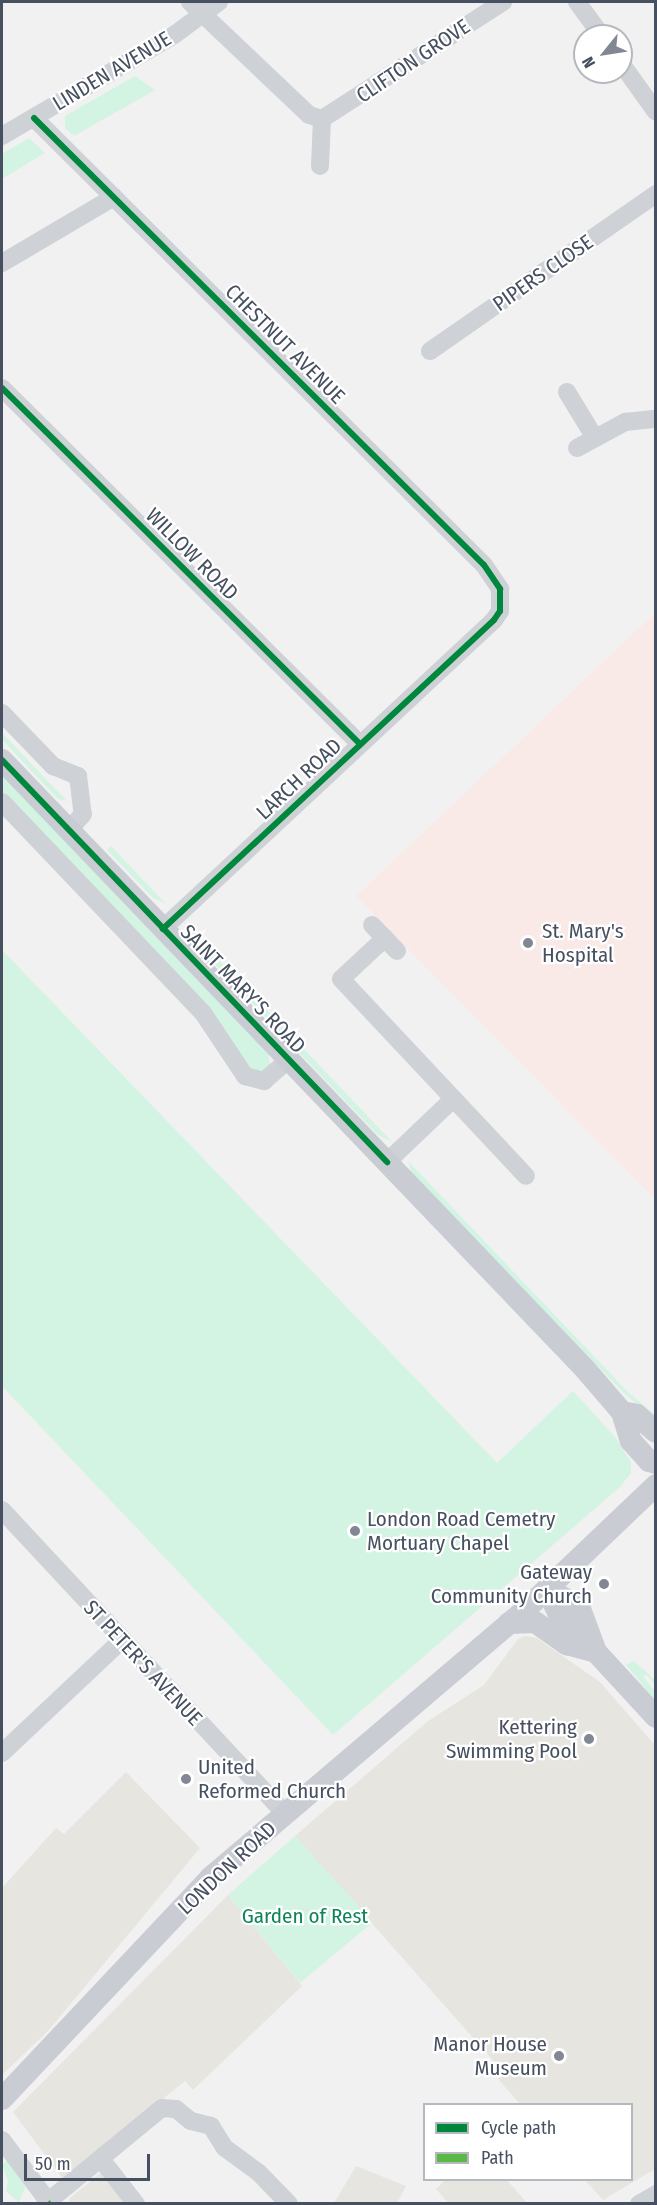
<!DOCTYPE html>
<html>
<head>
<meta charset="utf-8">
<style>
	body { margin:0 }
	#map { position:relative; width:657px; height:2205px; overflow:hidden; background:#f2f1f1; font-family:"Fira Sans Condensed",sans-serif }
	div>[style] { position:absolute }
	.commercial>* { inset:0; background:#e7e5df }
	.medical>* { inset:0; background:#f9eae7 }
	.green>* { inset:0; background:#d3f3e3 }
	.minor>* { height:18px; margin:-9px; padding:0 9px; transform-origin:9px; border-radius:9px; background:#ced1d5 }
	.major>* { height:22px; margin:-11px; padding:0 11px; transform-origin:11px; border-radius:11px; background:#c9ccd2 }
	.quiet>* { height:4.5px; margin-top:-2.25px; transform-origin:0; background:repeating-linear-gradient(90deg,#58b947 0 9px,transparent 0 13.5px) }
	.cycleway>* { height:6px; margin:-3px; padding:0 3px; transform-origin:3px; border-radius:3px; background:#00873e }
	.dots>* { width:16px; height:16px; translate:-50% -50%; box-sizing:border-box; border:3px solid #fff; border-radius:50% }
	span { translate:-50% -50%; white-space:nowrap; text-align:center; line-height:1.15; -webkit-text-stroke:4.5px #fff; paint-order:stroke }
	.street-label { font-size:21px; color:#465060 }
	.poi-label { font-size:21px; color:#465060 }
	.left { translate:0 -50%; text-align:left }
	.right { translate:-100% -50%; text-align:right }
	.park-label { font-size:21px; color:#0d8558 }
	.frame { position:absolute; inset:0; border:3px solid #465060; pointer-events:none }
	.legend { position:absolute; left:423px; top:2103px; width:210px; height:78px; box-sizing:border-box; background:#fff; border:2px solid #b5b9bf; margin:0; padding:8px 10px; list-style:none; font-size:18px; color:#465060 }
	.legend li { display:flex; align-items:center; gap:12px; height:30px }
	.legend b { width:30px; border:2px solid #b5b9bf }
	.north { position:absolute; left:573px; top:24px; width:60px; height:60px; box-sizing:border-box; background:#fff; border:2px solid #b5b9bf; border-radius:50%; rotate:240deg; font-size:16px; font-weight:700; line-height:24px; text-align:center; color:#465060 }
	.north::after { content:''; display:block; margin:auto; width:21px; height:27px; background:#828893; clip-path:polygon(50% 0,100% 100%,50% 72%,0 100%) }
	.scale { position:absolute; left:24px; top:2154px; width:126px; height:27px; box-sizing:border-box; border:3px solid #465060; border-top:0; padding-left:8px; font-size:18px; line-height:21px; white-space:nowrap; color:#465060; -webkit-text-stroke:4px #fff; paint-order:stroke }
</style>
</head>
<body>
<div id="map">
	<div class="commercial">
		<div style="clip-path:polygon(525px 1636px,537px 1638px,600px 1682px,655px 1745px,655px 2169px,603px 2200px,585px 2180px,632px 2180px,632px 2104px,520px 2104px,498px 2079px,504px 2073px,295px 1836px,428px 1721px,484px 1685px,518px 1639px)"></div>
		<div style="clip-path:polygon(126px 1772px,200px 1848px,48px 2031px,2px 2075px,2px 1888px,56px 1828px,64px 1834px)"></div>
		<div style="clip-path:polygon(228px 1895px,302px 1986px,193px 2090px,185px 2081px,63px 2179px,13px 2112px)"></div>
		<div style="clip-path:polygon(356px 2166px,406px 2186px,397px 2203px,334px 2203px)"></div>
		<div style="clip-path:polygon(103px 2171px,130px 2203px,68px 2204px,70px 2198px)"></div>
		<div style="clip-path:polygon(445px 2180px,507px 2180px,527px 2203px,448px 2203px,436px 2189px)"></div>
	</div>
	<div class="medical">
		<div style="clip-path:polygon(655px 613px,655px 1199px,356px 896px)"></div>
	</div>
	<div class="green">
		<div style="clip-path:polygon(135px 76px,155px 90px,74px 136px,65px 128px,65px 116px)"></div>
		<div style="clip-path:polygon(29px 138px,45px 153px,2px 179px,2px 154px)"></div>
		<div style="clip-path:polygon(2px 733px,67px 801px,58px 799px,37px 777px,2px 739px)"></div>
		<div style="clip-path:polygon(2px 773px,268px 1052px,270px 1065px,264px 1072px,251px 1072px,209px 1009px,2px 792px)"></div>
		<div style="clip-path:polygon(111px 846px,166px 904px,152px 897px,107px 850px)"></div>
		<div style="clip-path:polygon(190px 930px,303px 1048px,392px 1142px,377px 1134px,203px 952px)"></div>
		<div style="clip-path:polygon(2px 950px,497px 1463px,573px 1391px,615px 1437px,631px 1462px,631px 1473px,620px 1487px,333px 1735px,2px 1386px)"></div>
		<div style="clip-path:polygon(408px 1161px,628px 1392px,655px 1415px,655px 1418px,626px 1395px,412px 1174px)"></div>
		<div style="clip-path:polygon(634px 1661px,655px 1680px,655px 1685px,647px 1675px,643px 1676px,655px 1691px,655px 1700px,626px 1665px)"></div>
		<div style="clip-path:polygon(295px 1836px,373px 1922px,300px 1983px,228px 1895px)"></div>
		<div style="clip-path:polygon(8px 2159px,22px 2177px,25px 2188px,19px 2203px,6px 2191px,8px 2181px,2px 2165px)"></div>
	</div>
	<div class="minor">
		<div style="left:190px;top:2px;width:164px;rotate:43.5deg"></div>
		<div style="left:309px;top:115px;width:14px;rotate:17deg"></div>
		<div style="left:577px;top:2px;width:42px;rotate:53.7deg"></div>
		<div style="left:621px;top:63px;width:60px;rotate:54.5deg"></div>
		<div style="left:34px;top:118px;width:634px;rotate:44.81deg"></div>
		<div style="left:484px;top:565px;width:29px;rotate:56deg"></div>
		<div style="left:500px;top:589px;width:22px;rotate:90deg"></div>
		<div style="left:500px;top:611px;width:11px;rotate:124deg"></div>
		<div style="left:494px;top:620px;width:453px;rotate:137deg"></div>
		<div style="left:322px;top:119px;width:216px;rotate:-32.9deg"></div>
		<div style="left:2px;top:136px;width:199px;rotate:-30.4deg"></div>
		<div style="left:174px;top:35px;width:56px;rotate:-36.3deg"></div>
		<div style="left:320px;top:166px;width:47px;rotate:-87.6deg"></div>
		<div style="left:2px;top:263px;width:130px;rotate:-30.5deg"></div>
		<div style="left:430px;top:351px;width:275px;rotate:-34.8deg"></div>
		<div style="left:2px;top:388px;width:505px;rotate:44.84deg"></div>
		<div style="left:567px;top:392px;width:54px;rotate:58.7deg"></div>
		<div style="left:577px;top:448px;width:55px;rotate:-28.4deg"></div>
		<div style="left:625px;top:422px;width:31px;rotate:-6deg"></div>
		<div style="left:2px;top:713px;width:74px;rotate:46.1deg"></div>
		<div style="left:53px;top:766px;width:27px;rotate:22deg"></div>
		<div style="left:78px;top:776px;width:38px;rotate:83deg"></div>
		<div style="left:83px;top:814px;width:21px;rotate:131deg"></div>
		<div style="left:2px;top:802px;width:291px;rotate:46.4deg"></div>
		<div style="left:203px;top:1013px;width:76px;rotate:56.3deg"></div>
		<div style="left:245px;top:1076px;width:20px;rotate:15deg"></div>
		<div style="left:264px;top:1081px;width:32px;rotate:-41deg"></div>
		<div style="left:372px;top:925px;width:36px;rotate:46deg"></div>
		<div style="left:385px;top:938px;width:60px;rotate:137deg"></div>
		<div style="left:341px;top:979px;width:270px;rotate:46.8deg"></div>
		<div style="left:387px;top:1162px;width:88px;rotate:-43.6deg"></div>
		<div style="left:2px;top:1510px;width:415px;rotate:47deg"></div>
		<div style="left:2px;top:1753px;width:163px;rotate:-43.3deg"></div>
		<div style="left:2px;top:2140px;width:76px;rotate:53deg"></div>
		<div style="left:101px;top:2159px;width:57px;rotate:52.1deg"></div>
		<div style="left:45px;top:2204px;width:151px;rotate:-39.4deg"></div>
		<div style="left:162px;top:2108px;width:14px;rotate:4deg"></div>
		<div style="left:176px;top:2109px;width:19px;rotate:39deg"></div>
		<div style="left:191px;top:2121px;width:21px;rotate:14deg"></div>
		<div style="left:211px;top:2126px;width:26px;rotate:58deg"></div>
		<div style="left:225px;top:2148px;width:42px;rotate:36.3deg"></div>
		<div style="left:259px;top:2173px;width:43px;rotate:45.9deg"></div>
		<div style="left:639px;top:2204px;width:20px;rotate:-30deg"></div>
	</div>
	<div class="major">
		<div style="left:2px;top:760px;width:843px;rotate:46.25deg"></div>
		<div style="left:585px;top:1369px;width:57px;rotate:49.3deg"></div>
		<div style="left:622px;top:1412px;width:30px;rotate:73deg"></div>
		<div style="left:631px;top:1441px;width:27px;rotate:48deg"></div>
		<div style="left:649px;top:1461px;width:7px;rotate:16deg"></div>
		<div style="left:622px;top:1412px;width:15px;rotate:11deg"></div>
		<div style="left:637px;top:1415px;width:25px;rotate:42deg"></div>
		<div style="left:547px;top:1589px;width:36px;rotate:28deg"></div>
		<div style="left:579px;top:1606px;width:49px;rotate:69.7deg"></div>
		<div style="left:596px;top:1652px;width:88px;rotate:47.3deg"></div>
		<div style="left:547px;top:1589px;width:42px;rotate:64.7deg"></div>
		<div style="left:565px;top:1627px;width:24px;rotate:48deg"></div>
		<div style="left:509px;top:1623px;width:26px;rotate:-2deg"></div>
		<div style="left:535px;top:1622px;width:39px;rotate:35deg"></div>
		<div style="left:567px;top:1644px;width:30px;rotate:15deg"></div>
		<div style="left:2px;top:2099px;width:303px;rotate:-46.7deg"></div>
		<div style="left:210px;top:1878px;width:418px;rotate:-40.4deg"></div>
		<div style="left:528px;top:1607px;width:177px;rotate:-43.6deg"></div>
	</div>
	<div class="quiet">
		<div style="left:48px;top:2201px;width:4px;rotate:56deg"></div>
	</div>
	<div class="cycleway">
		<div style="left:34px;top:118px;width:634px;rotate:44.81deg"></div>
		<div style="left:484px;top:565px;width:29px;rotate:56deg"></div>
		<div style="left:500px;top:589px;width:22px;rotate:90deg"></div>
		<div style="left:500px;top:611px;width:11px;rotate:124deg"></div>
		<div style="left:494px;top:620px;width:453px;rotate:137deg"></div>
		<div style="left:2px;top:388px;width:505px;rotate:44.84deg"></div>
		<div style="left:2px;top:760px;width:557px;rotate:46.24deg"></div>
	</div>
	<div class="dots">
		<div style="left:528px;top:943px;background:#828893"></div>
		<div style="left:355px;top:1531px;background:#828893"></div>
		<div style="left:604px;top:1584px;background:#828893"></div>
		<div style="left:589px;top:1739px;background:#828893"></div>
		<div style="left:186px;top:1779px;background:#828893"></div>
		<div style="left:559px;top:2056px;background:#828893"></div>
	</div>
	<div class="street-label">
		<span style="left:413px;top:61px;rotate:-34deg">CLIFTON GROVE</span>
		<span style="left:112px;top:71px;rotate:-31deg">LINDEN AVENUE</span>
		<span style="left:543px;top:273px;rotate:-35deg">PIPERS CLOSE</span>
		<span style="left:285px;top:344px;rotate:45deg">CHESTNUT AVENUE</span>
		<span style="left:192px;top:554px;rotate:45deg">WILLOW ROAD</span>
		<span style="left:299px;top:779px;rotate:-43deg">LARCH ROAD</span>
		<span style="left:243px;top:989px;rotate:46deg">SAINT MARY'S ROAD</span>
		<span style="left:143px;top:1663px;rotate:47deg">ST PETER'S AVENUE</span>
		<span style="left:227px;top:1868px;rotate:-43deg">LONDON ROAD</span>
	</div>
	<div class="poi-label">
		<span class="left" style="left:542px;top:943px">St. Mary's<br>Hospital</span>
		<span class="left" style="left:367px;top:1531px">London Road Cemetry<br>Mortuary Chapel</span>
		<span class="right" style="left:592px;top:1584px">Gateway<br>Community Church</span>
		<span class="right" style="left:577px;top:1739px">Kettering<br>Swimming Pool</span>
		<span class="left" style="left:198px;top:1779px">United<br>Reformed Church</span>
		<span class="right" style="left:547px;top:2056px">Manor House<br>Museum</span>
	</div>
	<div class="park-label">
		<span style="left:305px;top:1916px">Garden of Rest</span>
	</div>
	<div class="frame"></div>
	<ul class="legend">
	<li><b style="height:8px;background:#00873e"></b>Cycle path</li>
	<li><b style="height:8px;background:#58b947"></b>Path</li>
	</ul>
	<div class="north">N</div>
	<div class="scale">50 m</div>
</div>
</body>
</html>
